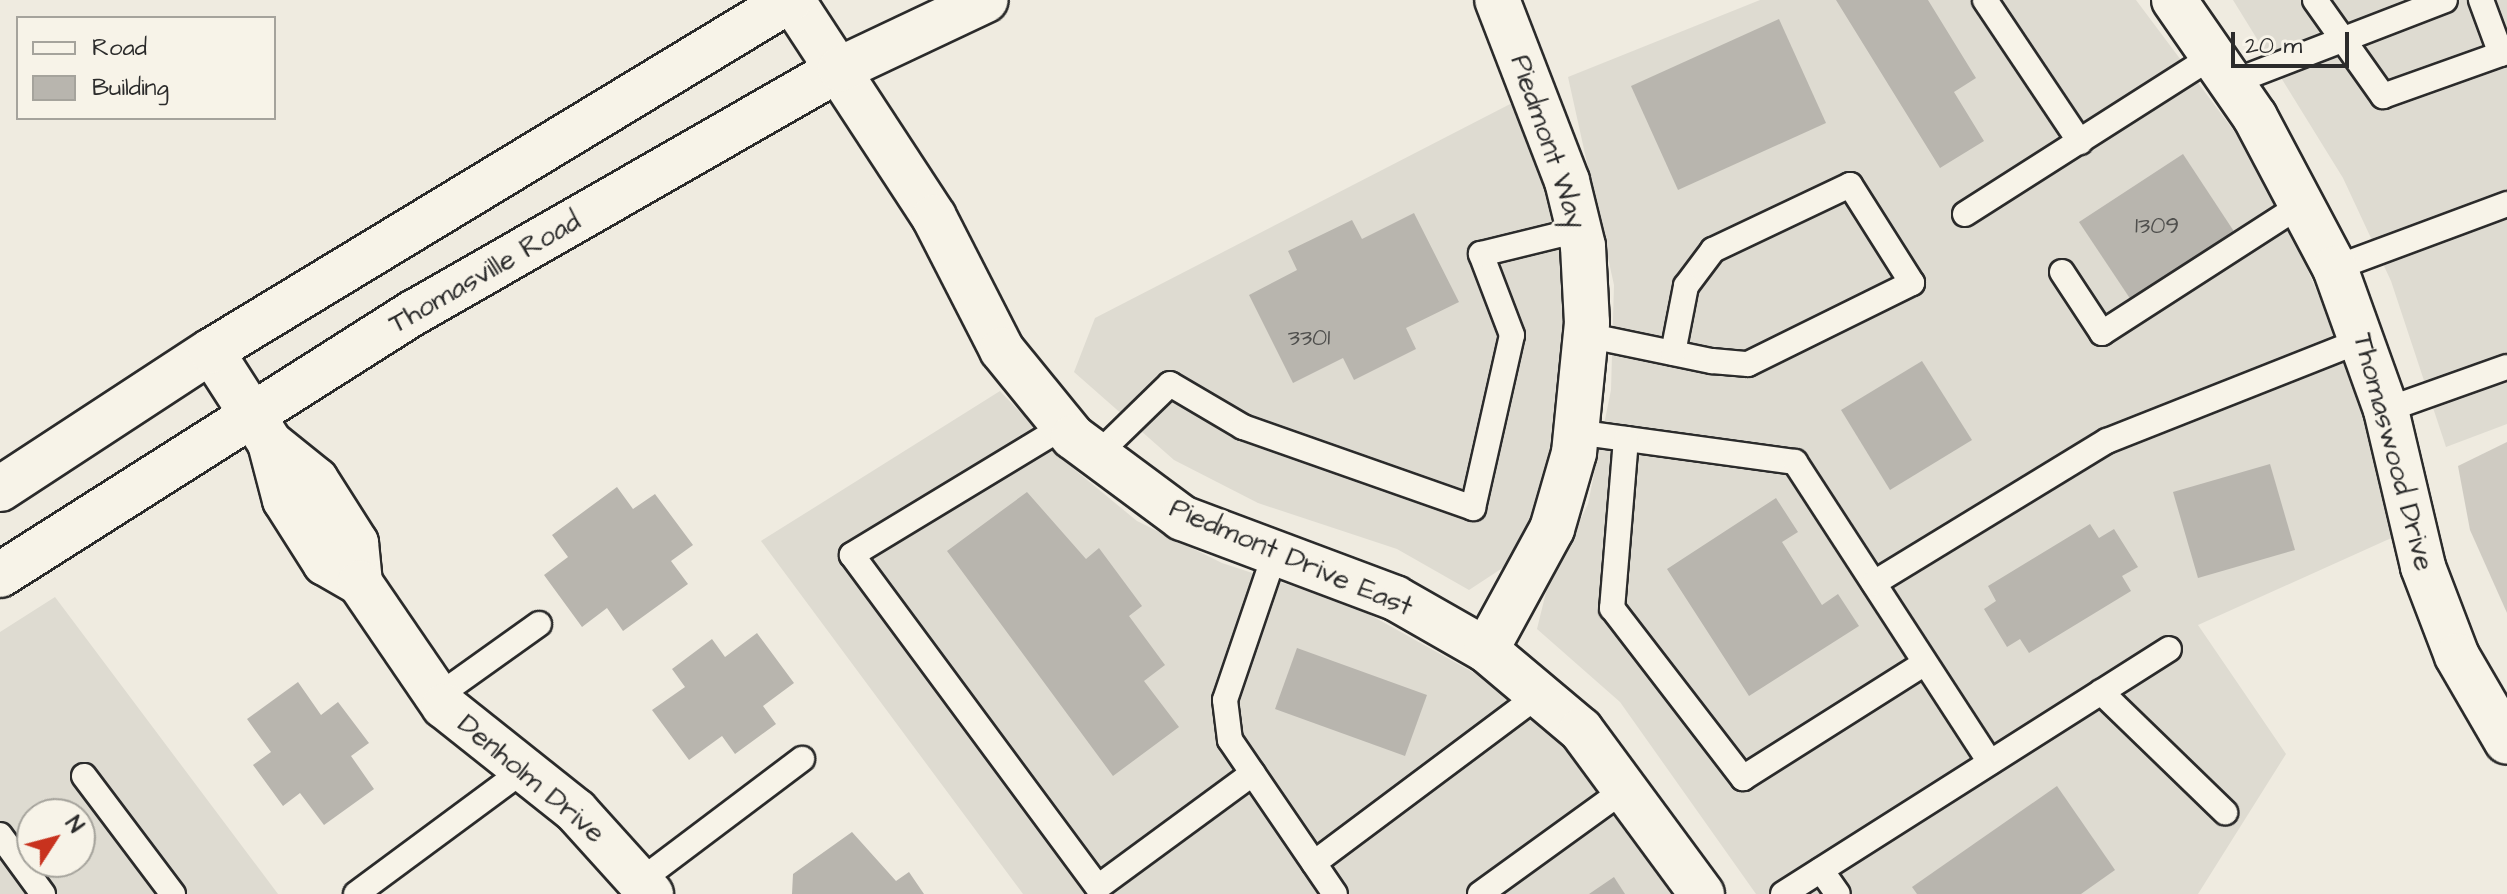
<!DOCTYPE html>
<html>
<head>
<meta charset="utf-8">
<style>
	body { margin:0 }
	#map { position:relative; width:2507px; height:894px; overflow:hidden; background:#efebe0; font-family:"Architects Daughter",sans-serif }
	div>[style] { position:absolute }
	.built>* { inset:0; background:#dedbd1 }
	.green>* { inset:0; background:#cfcbc2 }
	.building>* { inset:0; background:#b8b5ae }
	.roads { filter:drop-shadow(2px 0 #2b2b2b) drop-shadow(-2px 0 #2b2b2b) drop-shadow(0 2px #2b2b2b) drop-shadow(0 -2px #2b2b2b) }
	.lane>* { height:24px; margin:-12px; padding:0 12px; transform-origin:12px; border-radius:12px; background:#f7f3e8 }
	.street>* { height:44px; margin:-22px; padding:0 22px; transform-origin:22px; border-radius:22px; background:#f7f3e8 }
	.primary>* { height:44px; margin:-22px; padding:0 22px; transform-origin:22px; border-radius:22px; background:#f7f3e8 }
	span { translate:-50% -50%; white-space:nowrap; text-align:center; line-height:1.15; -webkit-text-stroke:6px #f7f3e8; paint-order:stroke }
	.number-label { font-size:24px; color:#4e4e4c }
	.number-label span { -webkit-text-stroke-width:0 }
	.street-label { font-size:28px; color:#2b2b2b }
	.legend { position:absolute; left:16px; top:16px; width:260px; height:104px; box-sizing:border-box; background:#f7f3e8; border:2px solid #a5a39c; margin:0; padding:10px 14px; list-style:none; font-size:24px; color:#2b2b2b }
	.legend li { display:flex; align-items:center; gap:16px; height:40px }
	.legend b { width:40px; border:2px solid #a5a39c }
	.north { position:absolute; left:16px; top:798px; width:80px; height:80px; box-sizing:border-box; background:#f7f3e8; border:2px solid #a5a39c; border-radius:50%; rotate:54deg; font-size:22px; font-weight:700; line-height:32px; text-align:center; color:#2b2b2b }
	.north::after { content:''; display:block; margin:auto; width:28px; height:36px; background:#c8321e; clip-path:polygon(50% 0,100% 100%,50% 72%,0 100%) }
	.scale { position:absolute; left:2231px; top:32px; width:118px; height:36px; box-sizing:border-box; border:4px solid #2b2b2b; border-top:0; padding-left:10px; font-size:24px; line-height:28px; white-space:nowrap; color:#2b2b2b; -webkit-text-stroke:6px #f7f3e8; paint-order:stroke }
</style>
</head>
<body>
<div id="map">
	<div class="built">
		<div style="clip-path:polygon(1760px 0,2136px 0,2267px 175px,2353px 376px,2398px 535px,2198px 625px,2286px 754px,2198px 894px,1756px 894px,1620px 702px,1537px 629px,1547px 588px,1588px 504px,1611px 390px,1614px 285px,1568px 77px)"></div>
		<div style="clip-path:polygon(2233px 0,2507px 0,2507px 424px,2446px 447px,2391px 281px,2343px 178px)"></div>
		<div style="clip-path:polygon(1516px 101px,1547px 191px,1567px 287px,1564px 397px,1535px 515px,1504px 567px,1469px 590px,1397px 549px,1258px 503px,1174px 460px,1074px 372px,1095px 318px)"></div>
		<div style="clip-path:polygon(1000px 391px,1075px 470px,1137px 521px,1222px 563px,1356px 607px,1485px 679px,1565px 747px,1677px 894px,1023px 894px,761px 541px)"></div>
		<div style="clip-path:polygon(evenodd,55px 597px,278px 894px,0 894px,0 632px,55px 597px,32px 814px,80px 814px,80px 862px,32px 862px,32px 814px)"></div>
	</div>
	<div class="green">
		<div style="clip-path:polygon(2507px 442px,2507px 613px,2470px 530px,2458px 466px)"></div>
	</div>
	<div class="building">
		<div style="clip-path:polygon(1836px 0,1928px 0,1976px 78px,1954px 92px,1984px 141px,1940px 168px)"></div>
		<div style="clip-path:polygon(1779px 19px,1826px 123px,1678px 190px,1631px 86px)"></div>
		<div style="clip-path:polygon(2183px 154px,2235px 233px,2131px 300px,2079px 222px)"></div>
		<div style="clip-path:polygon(1414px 213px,1459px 302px,1406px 328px,1416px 349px,1354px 380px,1343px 358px,1293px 383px,1249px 295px,1297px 270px,1288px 251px,1352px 220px,1362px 239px)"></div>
		<div style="clip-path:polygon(1922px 361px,1972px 440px,1890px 490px,1841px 410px)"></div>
		<div style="clip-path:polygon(2270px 464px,2295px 550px,2198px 578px,2173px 492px)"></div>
		<div style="clip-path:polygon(617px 487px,633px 509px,655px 494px,693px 545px,671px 561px,688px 584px,623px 631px,607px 608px,582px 627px,544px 575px,568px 557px,552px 535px)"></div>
		<div style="clip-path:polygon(1027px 492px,1086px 559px,1099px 548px,1142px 606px,1129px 616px,1165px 665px,1144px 681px,1179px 727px,1113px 776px,947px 551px)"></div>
		<div style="clip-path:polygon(1776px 498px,1798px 532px,1782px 542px,1822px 605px,1838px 594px,1859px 626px,1749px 696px,1667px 569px)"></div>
		<div style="clip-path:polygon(2090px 524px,2099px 538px,2114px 529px,2138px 567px,2122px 576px,2131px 591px,2029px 653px,2020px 639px,2007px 647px,1984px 609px,1996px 601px,1988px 586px)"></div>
		<div style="clip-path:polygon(757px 633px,794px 683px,763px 706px,776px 724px,735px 754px,722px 736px,689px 760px,652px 710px,685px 687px,672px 669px,712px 639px,725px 657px)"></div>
		<div style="clip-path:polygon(1297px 648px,1427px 695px,1405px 756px,1275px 709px)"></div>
		<div style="clip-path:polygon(298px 682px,321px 715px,338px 702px,369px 743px,351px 756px,374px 789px,324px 825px,300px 793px,283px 806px,253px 765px,271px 752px,247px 719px)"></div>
		<div style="clip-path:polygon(2057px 786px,2115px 870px,2081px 894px,1917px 894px,1912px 887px)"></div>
		<div style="clip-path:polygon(852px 832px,896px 881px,909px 872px,924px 894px,792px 894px,793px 874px)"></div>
		<div style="clip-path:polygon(1614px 877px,1625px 894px,1589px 894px)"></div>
	</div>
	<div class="roads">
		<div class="lane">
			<div style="left:1985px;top:0;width:171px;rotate:56.2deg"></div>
			<div style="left:2315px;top:0;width:118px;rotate:54.7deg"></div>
			<div style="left:2383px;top:96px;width:125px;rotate:-19.6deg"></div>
			<div style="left:2501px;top:54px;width:58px;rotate:-110.3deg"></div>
			<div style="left:2233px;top:82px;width:227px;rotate:-21.1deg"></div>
			<div style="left:1965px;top:214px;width:296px;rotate:-32.5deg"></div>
			<div style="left:2335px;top:268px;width:184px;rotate:-20.4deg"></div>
			<div style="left:2062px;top:272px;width:73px;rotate:56.7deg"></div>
			<div style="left:2102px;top:333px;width:240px;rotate:-32.8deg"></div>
			<div style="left:1586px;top:335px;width:129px;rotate:11.7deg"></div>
			<div style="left:1712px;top:361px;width:36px;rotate:5deg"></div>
			<div style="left:1748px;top:364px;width:183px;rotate:-26.3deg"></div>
			<div style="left:1912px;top:283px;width:116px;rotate:-122.3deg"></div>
			<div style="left:1850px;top:185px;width:152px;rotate:154.6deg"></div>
			<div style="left:1713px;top:250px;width:45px;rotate:126.9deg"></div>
			<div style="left:1686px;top:286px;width:68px;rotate:101deg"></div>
			<div style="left:2386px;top:410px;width:128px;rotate:-19.6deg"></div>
			<div style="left:1063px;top:427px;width:247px;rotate:148.8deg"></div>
			<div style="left:852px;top:555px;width:413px;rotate:53.5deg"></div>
			<div style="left:1098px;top:887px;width:192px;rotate:-36.3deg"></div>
			<div style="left:1576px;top:432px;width:221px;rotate:7.8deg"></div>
			<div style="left:1795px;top:462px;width:358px;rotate:57deg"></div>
			<div style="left:1626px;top:439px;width:170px;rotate:94.7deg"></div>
			<div style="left:1612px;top:608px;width:215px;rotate:52.4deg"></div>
			<div style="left:1743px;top:778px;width:215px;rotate:-32.3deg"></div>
			<div style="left:1096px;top:456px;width:103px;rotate:-44.2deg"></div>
			<div style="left:1170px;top:384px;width:85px;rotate:30.5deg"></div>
			<div style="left:1243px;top:427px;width:244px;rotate:19.4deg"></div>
			<div style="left:1473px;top:508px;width:177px;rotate:-77.3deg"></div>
			<div style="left:1512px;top:335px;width:87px;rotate:-110.9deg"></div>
			<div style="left:1481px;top:254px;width:101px;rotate:-13.8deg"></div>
			<div style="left:1274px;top:556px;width:152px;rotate:108.8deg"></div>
			<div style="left:1225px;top:700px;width:40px;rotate:82.9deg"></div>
			<div style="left:1230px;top:740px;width:186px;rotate:55.7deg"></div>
			<div style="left:1874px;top:583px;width:273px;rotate:-31.4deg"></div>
			<div style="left:2107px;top:441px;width:277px;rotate:-21.6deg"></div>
			<div style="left:2101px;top:692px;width:173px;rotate:44.1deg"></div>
			<div style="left:438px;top:696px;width:124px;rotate:-35.5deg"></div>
			<div style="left:84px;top:776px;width:148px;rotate:53deg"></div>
			<div style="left:0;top:835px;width:73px;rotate:53.9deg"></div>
			<div style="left:1314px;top:863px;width:284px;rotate:-36.8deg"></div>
			<div style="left:1821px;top:870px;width:29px;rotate:55deg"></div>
			<div style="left:640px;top:881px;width:203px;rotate:-37deg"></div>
			<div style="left:356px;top:894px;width:207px;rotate:-36.5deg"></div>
			<div style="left:1480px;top:894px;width:183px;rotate:-35.9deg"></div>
			<div style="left:1783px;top:894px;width:457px;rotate:-32.4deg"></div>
		</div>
		<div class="street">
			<div style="left:792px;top:0;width:259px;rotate:56.8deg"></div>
			<div style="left:934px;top:217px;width:149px;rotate:62.9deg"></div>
			<div style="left:1002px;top:350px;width:112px;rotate:50.8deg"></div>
			<div style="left:1073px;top:437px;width:136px;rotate:36.6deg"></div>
			<div style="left:1182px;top:518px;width:228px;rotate:20.6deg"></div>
			<div style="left:1395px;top:598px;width:105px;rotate:29.7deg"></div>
			<div style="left:1486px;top:650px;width:124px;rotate:40.1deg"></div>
			<div style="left:1581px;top:730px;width:204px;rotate:53.6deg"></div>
			<div style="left:2174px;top:0;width:142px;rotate:55.3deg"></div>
			<div style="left:2255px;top:117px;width:171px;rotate:62.1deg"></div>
			<div style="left:2335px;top:268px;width:151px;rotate:70.2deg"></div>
			<div style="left:2386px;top:410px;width:161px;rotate:76.7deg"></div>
			<div style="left:2423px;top:567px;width:95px;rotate:69.1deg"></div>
			<div style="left:2457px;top:656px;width:99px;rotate:59.8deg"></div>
			<div style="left:211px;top:351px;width:109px;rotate:57.3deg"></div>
			<div style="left:270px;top:443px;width:59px;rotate:38.8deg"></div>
			<div style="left:316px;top:480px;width:75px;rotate:57.6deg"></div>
			<div style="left:356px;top:543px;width:40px;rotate:84.3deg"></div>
			<div style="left:270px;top:443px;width:59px;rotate:75.3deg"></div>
			<div style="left:285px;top:500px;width:75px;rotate:57.6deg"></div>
			<div style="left:325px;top:563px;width:40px;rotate:29.7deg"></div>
			<div style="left:360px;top:583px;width:149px;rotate:55.7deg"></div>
			<div style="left:444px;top:706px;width:169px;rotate:38.5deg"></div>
			<div style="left:576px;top:811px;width:112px;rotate:47.9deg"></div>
			<div style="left:1486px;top:650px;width:138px;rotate:-61.4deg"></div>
			<div style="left:1552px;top:529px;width:79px;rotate:-73.9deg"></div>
			<div style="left:1574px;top:453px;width:131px;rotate:-84.3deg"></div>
			<div style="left:1587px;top:323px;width:77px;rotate:-93deg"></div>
			<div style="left:1583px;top:246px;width:67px;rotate:-103.8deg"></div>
			<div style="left:1567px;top:181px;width:194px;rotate:-111.1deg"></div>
		</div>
		<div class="primary">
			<div style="left:0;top:489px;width:252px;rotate:-33.2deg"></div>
			<div style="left:211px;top:351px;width:677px;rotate:-31.22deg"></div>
			<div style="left:0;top:575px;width:491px;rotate:-32.4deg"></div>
			<div style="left:415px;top:312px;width:490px;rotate:-29.8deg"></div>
			<div style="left:840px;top:69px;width:161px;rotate:-25.3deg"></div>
		</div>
	</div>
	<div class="number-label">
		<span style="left:2157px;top:227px">1309</span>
		<span style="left:1309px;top:339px">3301</span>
	</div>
	<div class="street-label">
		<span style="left:1548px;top:142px;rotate:71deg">Piedmont Way</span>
		<span style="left:485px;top:273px;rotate:-30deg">Thomasville Road</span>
		<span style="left:2393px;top:452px;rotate:75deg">Thomaswood Drive</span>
		<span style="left:1291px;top:558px;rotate:23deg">Piedmont Drive East</span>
		<span style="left:531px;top:779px;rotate:40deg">Denholm Drive</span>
	</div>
	<ul class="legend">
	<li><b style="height:10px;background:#f7f3e8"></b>Road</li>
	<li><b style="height:22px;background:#b8b5ae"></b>Building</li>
	</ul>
	<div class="north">N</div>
	<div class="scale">20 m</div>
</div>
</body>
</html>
